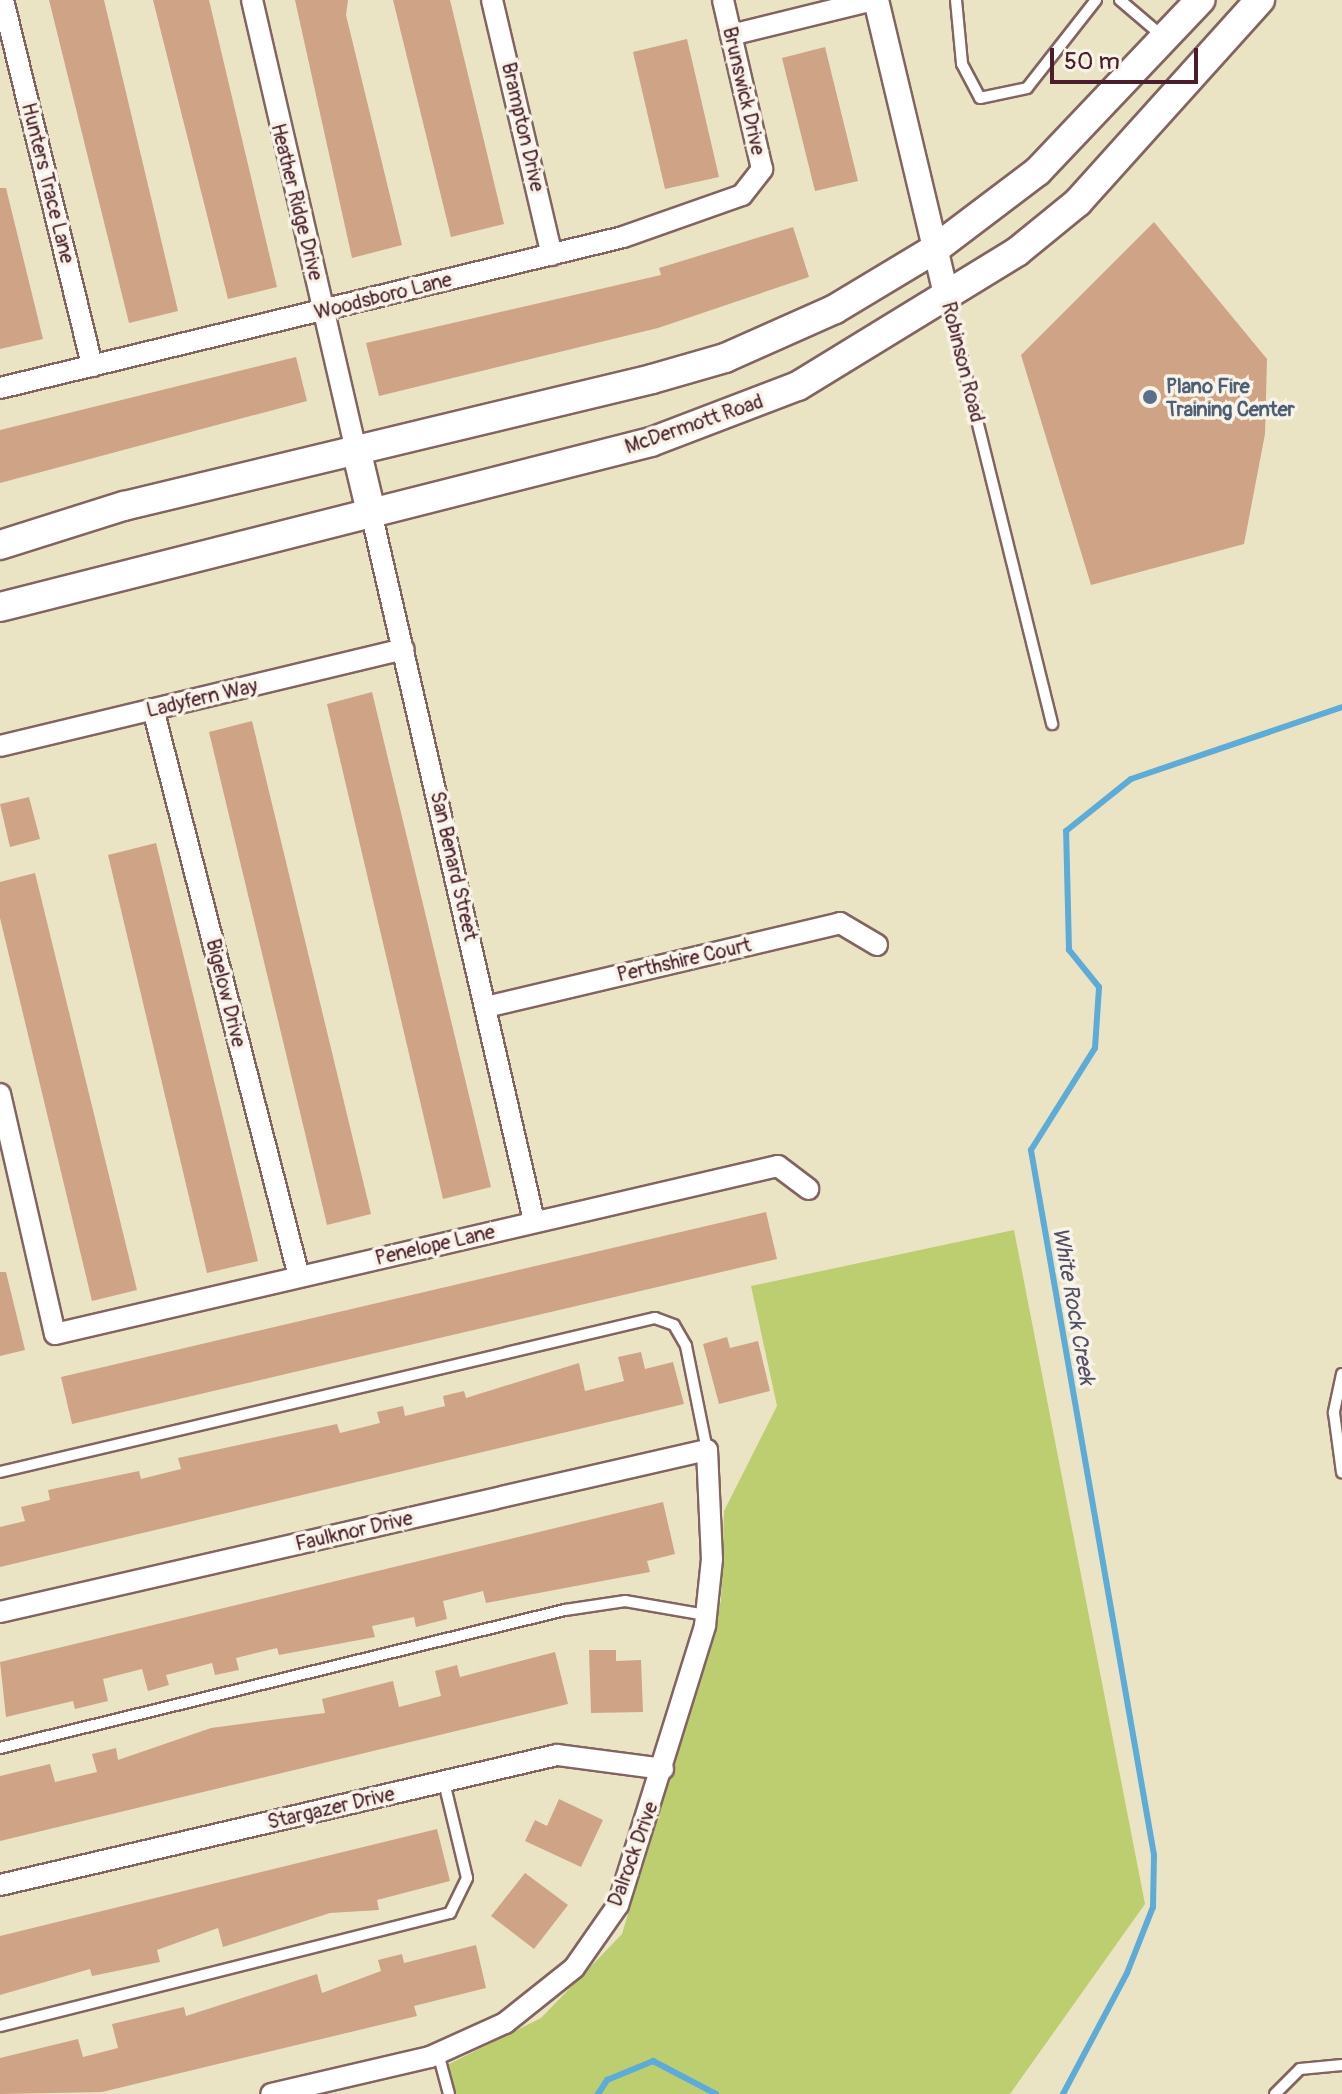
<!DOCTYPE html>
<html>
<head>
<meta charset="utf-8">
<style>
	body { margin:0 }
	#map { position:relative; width:1342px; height:2094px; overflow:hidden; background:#ebe4c4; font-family:Pangolin,sans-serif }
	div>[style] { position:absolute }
	.green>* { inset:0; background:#bdce71 }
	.stream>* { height:6px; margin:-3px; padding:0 3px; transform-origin:3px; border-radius:3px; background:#5dabd7 }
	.building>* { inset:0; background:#cfa386 }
	.roads { filter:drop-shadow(2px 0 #826461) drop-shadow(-2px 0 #826461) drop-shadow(0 2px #826461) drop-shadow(0 -2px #826461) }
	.service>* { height:10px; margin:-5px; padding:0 5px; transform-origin:5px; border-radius:5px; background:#fff }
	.minor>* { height:20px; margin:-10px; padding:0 10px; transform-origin:10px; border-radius:10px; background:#fff }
	.tertiary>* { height:24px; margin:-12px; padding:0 12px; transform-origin:12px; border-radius:12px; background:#fff }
	.secondary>* { height:28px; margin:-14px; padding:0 14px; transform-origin:14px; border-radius:14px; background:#fff }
	.dots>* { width:22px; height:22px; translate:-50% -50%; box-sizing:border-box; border:4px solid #f7f3e8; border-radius:50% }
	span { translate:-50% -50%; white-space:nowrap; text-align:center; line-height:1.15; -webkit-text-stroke:7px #f7f3e8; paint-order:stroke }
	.street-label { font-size:20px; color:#4a1f2b }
	.service-label { font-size:20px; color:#4e5e75; font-weight:700 }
	.left { translate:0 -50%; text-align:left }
	.water-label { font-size:22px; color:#515067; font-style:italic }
	.scale { position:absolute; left:1050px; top:48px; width:148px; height:36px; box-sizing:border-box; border:4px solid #4a1f2b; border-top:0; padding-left:10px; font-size:24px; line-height:28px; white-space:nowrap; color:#4a1f2b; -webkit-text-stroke:6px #f7f3e8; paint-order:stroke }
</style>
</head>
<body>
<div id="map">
	<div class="green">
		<div style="clip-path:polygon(1014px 1230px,1145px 1904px,1010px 2094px,454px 2094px,447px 2065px,541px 2018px,622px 1934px,721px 1601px,724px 1511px,777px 1406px,751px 1286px)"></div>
	</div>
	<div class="stream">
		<div style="left:598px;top:2094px;width:17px;rotate:-57deg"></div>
		<div style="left:607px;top:2080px;width:50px;rotate:-22.4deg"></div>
		<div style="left:653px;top:2061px;width:71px;rotate:27.6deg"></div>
		<div style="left:1063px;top:2094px;width:137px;rotate:-62.1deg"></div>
		<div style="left:1127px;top:1973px;width:71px;rotate:-68.5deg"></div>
		<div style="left:1153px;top:1907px;width:52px;rotate:-88.9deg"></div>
		<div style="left:1154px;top:1855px;width:716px;rotate:-99.9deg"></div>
		<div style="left:1031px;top:1150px;width:120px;rotate:-57.9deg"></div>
		<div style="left:1095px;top:1048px;width:61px;rotate:-86.2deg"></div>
		<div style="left:1099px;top:987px;width:48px;rotate:-129deg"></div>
		<div style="left:1069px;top:950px;width:119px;rotate:-91.4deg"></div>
		<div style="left:1066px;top:831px;width:83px;rotate:-38.7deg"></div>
		<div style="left:1131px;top:779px;width:223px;rotate:-18.8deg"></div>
	</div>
	<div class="building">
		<div style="clip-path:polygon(49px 0,104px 0,178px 311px,129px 323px)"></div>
		<div style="clip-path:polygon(153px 0,209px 0,277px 287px,228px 299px)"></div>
		<div style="clip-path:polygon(295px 0,348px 0,346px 15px,402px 245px,352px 258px)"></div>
		<div style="clip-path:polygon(393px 0,450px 0,504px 224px,451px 237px)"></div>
		<div style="clip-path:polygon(687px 39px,719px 177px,665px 189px,633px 52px)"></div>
		<div style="clip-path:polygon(825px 47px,858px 181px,815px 191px,782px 58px)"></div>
		<div style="clip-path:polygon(0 188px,6px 188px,43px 339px,0 349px)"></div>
		<div style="clip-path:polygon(1154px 222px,1267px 359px,1265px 434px,1244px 544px,1091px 585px,1021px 355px)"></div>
		<div style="clip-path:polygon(793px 227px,809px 277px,658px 328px,379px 396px,366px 343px,661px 275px,659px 268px)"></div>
		<div style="clip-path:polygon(296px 357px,307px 401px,0 483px,0 430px)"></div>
		<div style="clip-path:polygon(372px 692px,491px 1187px,443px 1199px,327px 704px)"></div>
		<div style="clip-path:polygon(252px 721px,371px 1214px,327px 1225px,209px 732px)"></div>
		<div style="clip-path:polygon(29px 797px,40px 839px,10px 847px,0 804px)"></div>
		<div style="clip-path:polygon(156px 843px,258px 1261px,207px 1273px,108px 855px)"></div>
		<div style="clip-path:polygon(35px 873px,137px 1290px,92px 1301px,0 918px,0 882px)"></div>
		<div style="clip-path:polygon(766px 1212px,777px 1259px,72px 1424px,61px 1377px)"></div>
		<div style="clip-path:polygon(0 1272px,6px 1272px,25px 1350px,0 1356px)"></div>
		<div style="clip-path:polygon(727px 1337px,730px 1348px,758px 1341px,770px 1391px,719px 1404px,703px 1344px)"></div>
		<div style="clip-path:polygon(641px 1352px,645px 1369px,673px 1362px,684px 1404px,0 1567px,0 1527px,25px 1521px,21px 1507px,50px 1500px,48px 1490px,139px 1471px,141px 1479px,181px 1469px,178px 1458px,337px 1424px,340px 1433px,380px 1423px,377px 1412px,403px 1406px,405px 1416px,445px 1406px,443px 1396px,464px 1391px,466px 1398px,579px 1363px,585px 1391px,624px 1381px,618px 1357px)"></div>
		<div style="clip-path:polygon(663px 1502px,675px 1554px,647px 1561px,650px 1572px,486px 1603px,483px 1591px,443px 1601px,447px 1619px,416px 1627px,414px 1617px,372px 1626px,375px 1637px,279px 1655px,277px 1648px,236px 1658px,239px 1670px,215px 1675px,212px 1663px,166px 1675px,169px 1685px,148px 1691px,142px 1669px,103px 1679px,108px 1701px,75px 1709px,73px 1701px,6px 1717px,0 1662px)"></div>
		<div style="clip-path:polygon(589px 1650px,616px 1650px,616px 1661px,641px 1660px,643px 1712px,591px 1713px)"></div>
		<div style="clip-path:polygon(555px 1652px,568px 1704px,0 1841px,0 1776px,50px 1764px,55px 1782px,97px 1772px,92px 1754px,116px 1748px,118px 1760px,211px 1728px,325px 1713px,322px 1699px,393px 1681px,399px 1707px,441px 1696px,435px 1671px,457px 1665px,460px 1677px)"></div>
		<div style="clip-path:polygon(559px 1799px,603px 1820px,581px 1867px,525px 1841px,535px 1820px,547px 1826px)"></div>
		<div style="clip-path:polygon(437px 1829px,450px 1881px,377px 1900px,379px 1910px,330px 1913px,223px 1947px,218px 1928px,157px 1950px,160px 1962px,92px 1976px,90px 1969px,0 1995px,0 1936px)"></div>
		<div style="clip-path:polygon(525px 1873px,568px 1905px,534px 1949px,491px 1916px)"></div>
		<div style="clip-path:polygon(476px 1945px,486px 1988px,414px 2006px,417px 2016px,102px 2092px,0 2094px,0 2058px,78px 2039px,83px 2057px,118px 2048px,112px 2024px,184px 2007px,186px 2016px,317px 1974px,322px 1993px,381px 1971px,378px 1960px,402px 1954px,404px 1963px)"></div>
	</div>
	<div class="roads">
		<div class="service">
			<div style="left:956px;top:0;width:64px;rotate:84.6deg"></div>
			<div style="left:962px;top:64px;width:38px;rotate:62deg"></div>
			<div style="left:980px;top:98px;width:48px;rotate:-12deg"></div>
			<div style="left:1027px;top:88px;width:112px;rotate:-51.9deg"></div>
			<div style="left:1120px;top:0;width:54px;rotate:40.5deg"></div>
			<div style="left:947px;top:299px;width:438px;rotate:76.1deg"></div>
			<div style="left:1342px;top:1374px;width:40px;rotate:102deg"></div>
			<div style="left:1334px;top:1413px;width:60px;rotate:82.3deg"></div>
			<div style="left:0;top:1472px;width:673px;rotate:-13.23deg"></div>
			<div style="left:655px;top:1318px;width:20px;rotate:20deg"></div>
			<div style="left:674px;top:1325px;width:24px;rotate:60deg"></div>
			<div style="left:686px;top:1346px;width:106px;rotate:78.6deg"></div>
			<div style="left:0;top:1748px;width:582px;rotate:-13.73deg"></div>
			<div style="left:565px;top:1610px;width:61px;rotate:-8.5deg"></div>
			<div style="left:625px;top:1601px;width:82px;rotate:9.8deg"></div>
			<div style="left:0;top:2026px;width:464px;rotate:-14.1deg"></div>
			<div style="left:450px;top:1913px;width:39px;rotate:-64deg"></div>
			<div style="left:467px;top:1878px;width:99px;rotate:-103.5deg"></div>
			<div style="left:438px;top:2053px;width:42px;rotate:75deg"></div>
			<div style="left:1275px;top:2094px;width:35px;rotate:-45deg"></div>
			<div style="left:1300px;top:2069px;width:42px;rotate:-5.4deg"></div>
		</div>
		<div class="minor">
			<div style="left:3px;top:0;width:377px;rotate:76.3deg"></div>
			<div style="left:252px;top:0;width:461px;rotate:77deg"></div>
			<div style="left:492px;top:0;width:262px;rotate:76.8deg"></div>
			<div style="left:731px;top:35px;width:147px;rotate:-13.8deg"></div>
			<div style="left:0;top:388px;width:641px;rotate:-13.62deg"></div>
			<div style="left:623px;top:237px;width:126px;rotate:-19.4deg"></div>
			<div style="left:742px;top:195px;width:33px;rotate:-52deg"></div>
			<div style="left:762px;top:169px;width:173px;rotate:-103deg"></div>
			<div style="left:371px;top:512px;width:727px;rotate:77.05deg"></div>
			<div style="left:153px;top:709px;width:586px;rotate:75.58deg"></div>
			<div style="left:0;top:746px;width:415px;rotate:-13.5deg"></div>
			<div style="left:486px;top:1007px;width:364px;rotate:-13.3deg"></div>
			<div style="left:840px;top:923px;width:43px;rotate:30.7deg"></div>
			<div style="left:0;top:1094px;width:246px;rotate:77.1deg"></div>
			<div style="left:55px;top:1334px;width:742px;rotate:-13.08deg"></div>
			<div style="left:778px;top:1166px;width:38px;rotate:37deg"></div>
			<div style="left:0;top:1612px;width:725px;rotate:-12.91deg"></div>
			<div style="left:707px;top:1450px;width:109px;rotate:87.4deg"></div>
			<div style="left:712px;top:1559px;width:67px;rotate:96deg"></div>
			<div style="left:705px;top:1626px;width:292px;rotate:107.3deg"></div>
			<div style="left:618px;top:1905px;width:77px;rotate:124.9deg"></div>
			<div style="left:574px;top:1968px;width:88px;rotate:141.4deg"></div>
			<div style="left:505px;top:2023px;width:82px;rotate:155.6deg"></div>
			<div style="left:430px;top:2057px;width:163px;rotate:166.9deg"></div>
			<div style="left:0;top:1885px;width:572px;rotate:-13.14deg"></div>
			<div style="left:557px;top:1755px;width:107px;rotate:7.5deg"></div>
		</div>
		<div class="tertiary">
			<div style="left:876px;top:0;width:305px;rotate:76.6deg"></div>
		</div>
		<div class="secondary">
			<div style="left:356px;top:449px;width:65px;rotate:76.6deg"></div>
			<div style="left:0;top:545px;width:130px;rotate:-17.5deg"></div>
			<div style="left:124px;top:506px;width:543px;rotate:-13.52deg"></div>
			<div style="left:652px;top:379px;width:76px;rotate:-16deg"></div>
			<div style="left:725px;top:358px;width:120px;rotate:-24deg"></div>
			<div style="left:835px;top:309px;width:117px;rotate:-31deg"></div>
			<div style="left:935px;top:249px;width:129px;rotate:-37.1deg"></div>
			<div style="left:1038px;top:171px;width:236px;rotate:-46.5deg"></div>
			<div style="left:0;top:607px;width:672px;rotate:-14.22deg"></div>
			<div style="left:651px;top:442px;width:157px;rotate:-20.9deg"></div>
			<div style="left:798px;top:386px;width:258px;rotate:-31.5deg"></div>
			<div style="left:1018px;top:251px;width:77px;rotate:-39.2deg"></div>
			<div style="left:1078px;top:202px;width:272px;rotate:-48deg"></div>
		</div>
	</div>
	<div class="dots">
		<div style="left:1150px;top:397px;background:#5c6f8a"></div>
	</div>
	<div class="street-label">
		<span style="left:744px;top:91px;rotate:77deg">Brunswick Drive</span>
		<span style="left:523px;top:127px;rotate:77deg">Brampton Drive</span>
		<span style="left:48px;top:183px;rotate:76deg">Hunters Trace Lane</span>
		<span style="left:297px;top:202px;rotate:76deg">Heather Ridge Drive</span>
		<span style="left:383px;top:296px;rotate:-14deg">Woodsboro Lane</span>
		<span style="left:963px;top:362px;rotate:76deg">Robinson Road</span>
		<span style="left:694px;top:424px;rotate:-19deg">McDermott Road</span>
		<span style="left:202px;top:698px;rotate:-13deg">Ladyfern Way</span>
		<span style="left:454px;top:866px;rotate:77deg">San Benard Street</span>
		<span style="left:684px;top:960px;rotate:-13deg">Perthshire Court</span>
		<span style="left:226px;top:993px;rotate:76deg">Bigelow Drive</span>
		<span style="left:435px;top:1245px;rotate:-13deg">Penelope Lane</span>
		<span style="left:354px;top:1531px;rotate:-13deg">Faulknor Drive</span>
		<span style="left:331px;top:1808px;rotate:-13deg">Stargazer Drive</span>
		<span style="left:633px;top:1854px;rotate:-70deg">Dalrock Drive</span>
	</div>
	<div class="service-label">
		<span class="left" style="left:1166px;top:398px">Plano Fire<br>Training Center</span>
	</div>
	<div class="water-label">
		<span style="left:1073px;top:1306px;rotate:80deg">White Rock Creek</span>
	</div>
	<div class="scale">50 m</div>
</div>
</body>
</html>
